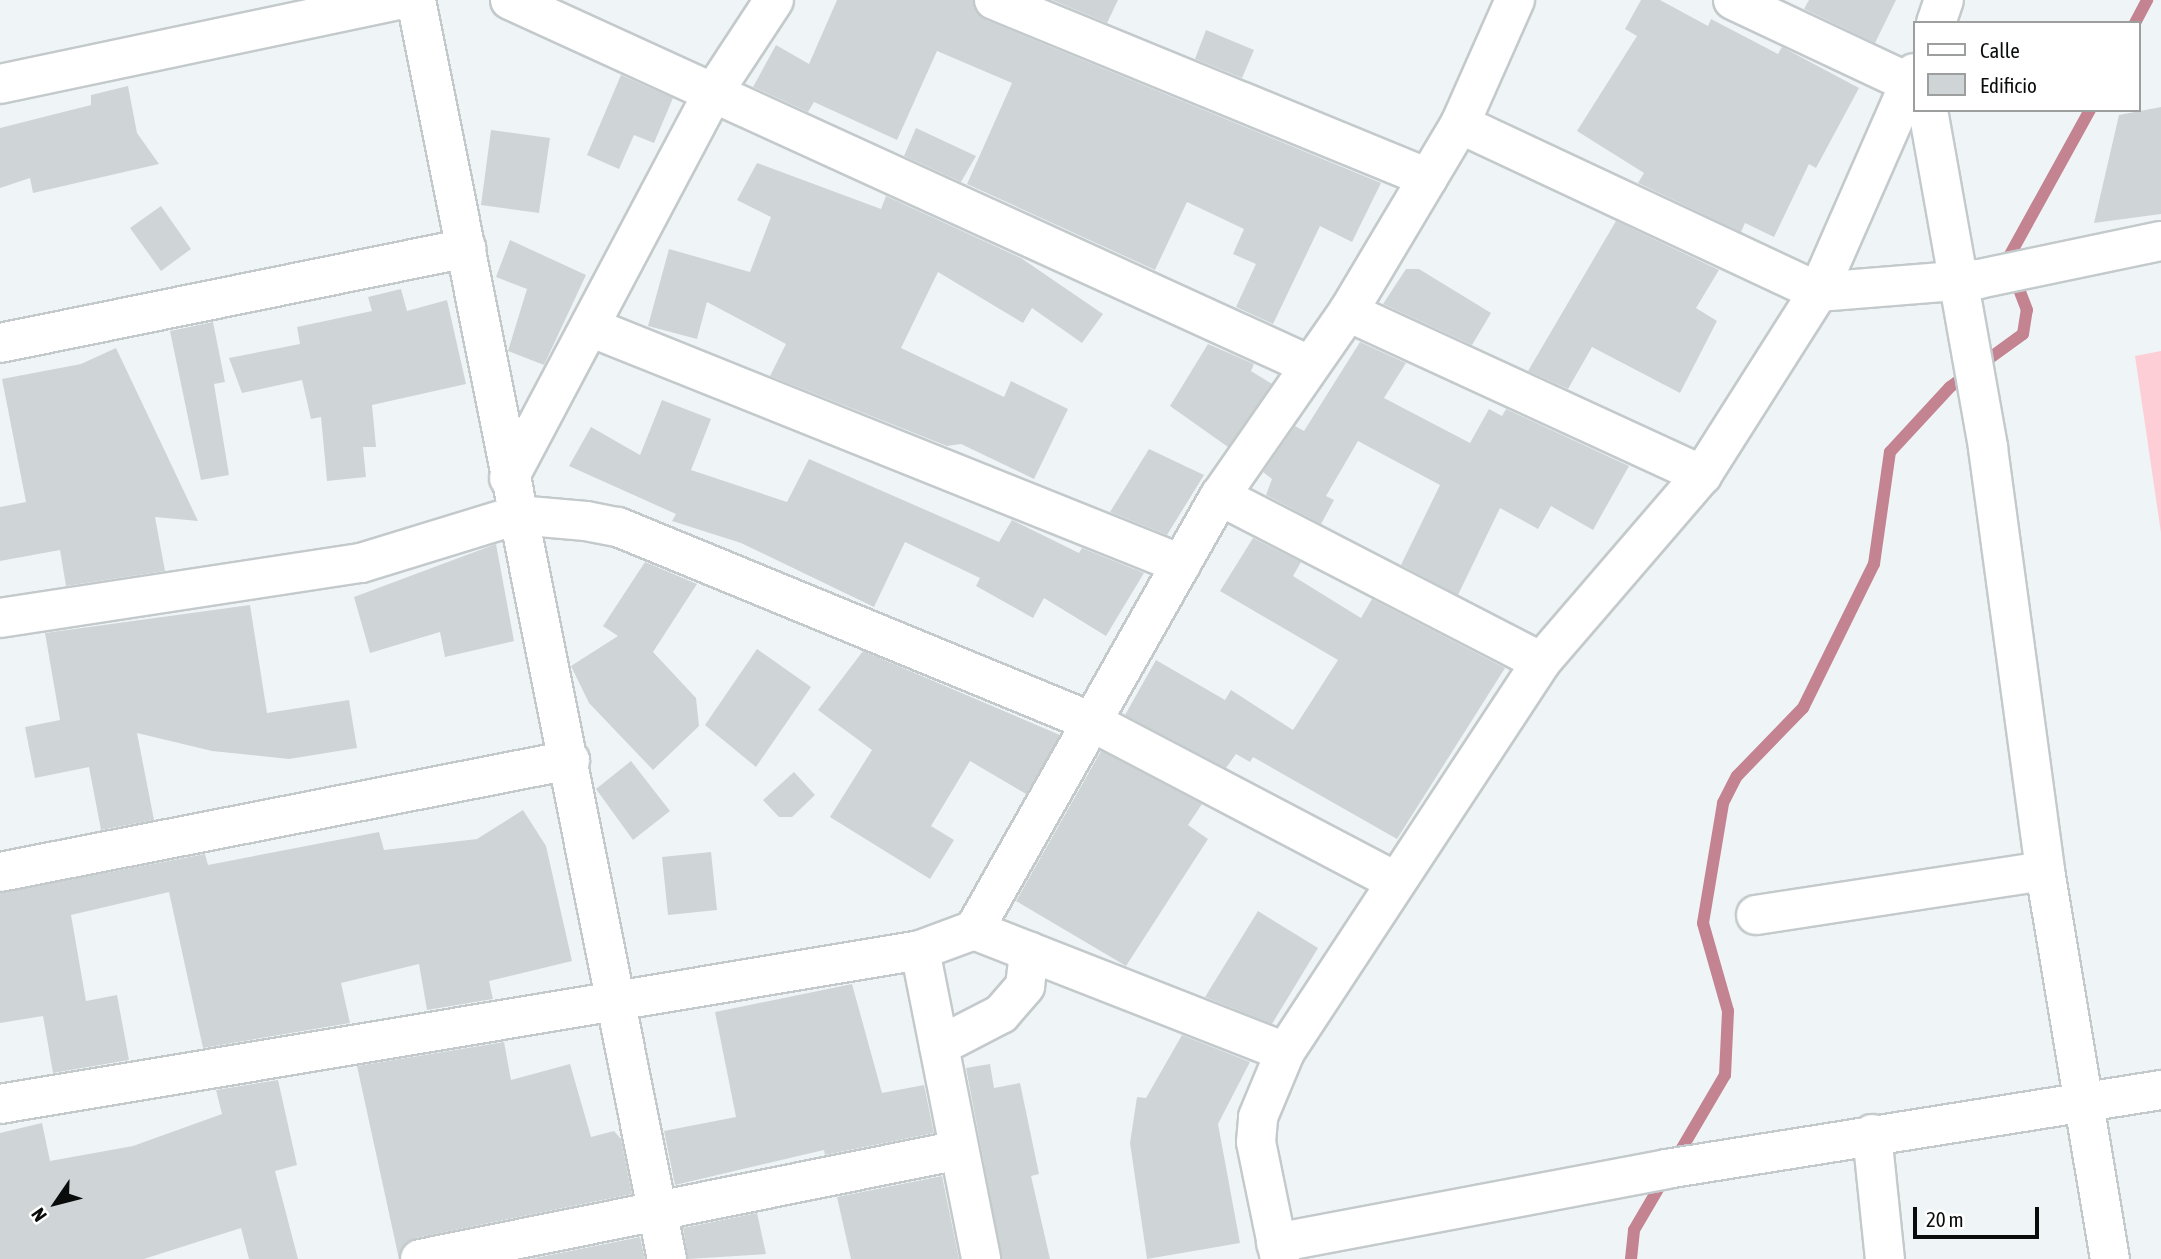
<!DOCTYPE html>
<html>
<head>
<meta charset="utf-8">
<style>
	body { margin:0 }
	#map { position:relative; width:2161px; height:1259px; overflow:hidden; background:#eff5f7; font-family:"Asap Condensed",sans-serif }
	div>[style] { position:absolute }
	.green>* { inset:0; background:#feced6 }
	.stream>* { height:12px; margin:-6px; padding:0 6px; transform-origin:6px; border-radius:6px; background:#c38390 }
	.building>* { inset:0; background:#cfd5d7 }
	.roads { filter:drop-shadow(2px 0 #c4cacc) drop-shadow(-2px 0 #c4cacc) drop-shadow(0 2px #c4cacc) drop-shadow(0 -2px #c4cacc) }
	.minor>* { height:38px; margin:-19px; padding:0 19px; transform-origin:19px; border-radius:19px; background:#fff }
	span { translate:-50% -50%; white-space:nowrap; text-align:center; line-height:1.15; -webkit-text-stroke:5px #fff; paint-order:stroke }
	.legend { position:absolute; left:1913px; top:21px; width:228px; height:91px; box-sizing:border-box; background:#fff; border:2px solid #9d9e9e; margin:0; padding:9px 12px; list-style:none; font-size:21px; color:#0a0c0c }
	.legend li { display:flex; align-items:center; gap:14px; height:35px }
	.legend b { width:35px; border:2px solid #9d9e9e }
	.north { position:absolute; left:21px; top:1168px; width:70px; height:70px; -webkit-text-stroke:5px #fff; paint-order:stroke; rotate:235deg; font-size:19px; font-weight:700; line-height:28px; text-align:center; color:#0a0c0c }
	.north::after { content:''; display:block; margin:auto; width:24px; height:32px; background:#0a0c0c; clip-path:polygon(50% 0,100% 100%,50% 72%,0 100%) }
	.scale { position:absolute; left:1913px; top:1207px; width:126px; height:32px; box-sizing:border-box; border:4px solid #0a0c0c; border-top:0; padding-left:9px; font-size:21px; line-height:24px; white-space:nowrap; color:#0a0c0c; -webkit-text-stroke:5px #fff; paint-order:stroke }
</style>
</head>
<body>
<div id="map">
	<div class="green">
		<div style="clip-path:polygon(2161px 351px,2161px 533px,2135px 356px)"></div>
	</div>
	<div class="stream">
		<div style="left:2135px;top:23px;width:26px;rotate:-62deg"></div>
		<div style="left:2006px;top:262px;width:174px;rotate:-61.1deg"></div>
		<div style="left:1631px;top:1259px;width:29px;rotate:-84deg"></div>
		<div style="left:1634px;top:1230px;width:180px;rotate:-59.6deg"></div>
		<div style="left:1725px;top:1075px;width:64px;rotate:-87.3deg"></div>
		<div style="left:1728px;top:1011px;width:91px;rotate:-105.9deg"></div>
		<div style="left:1703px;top:923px;width:122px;rotate:-80.5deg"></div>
		<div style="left:1723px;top:803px;width:30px;rotate:-63deg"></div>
		<div style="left:1737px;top:776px;width:95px;rotate:-45.9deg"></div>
		<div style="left:1803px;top:708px;width:161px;rotate:-63.8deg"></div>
		<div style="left:1874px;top:564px;width:113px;rotate:-81.9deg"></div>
		<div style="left:1890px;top:452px;width:88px;rotate:-47.3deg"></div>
		<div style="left:1950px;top:387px;width:90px;rotate:-36deg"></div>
		<div style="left:2023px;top:334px;width:24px;rotate:-81deg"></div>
		<div style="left:2027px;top:310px;width:26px;rotate:-111deg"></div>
	</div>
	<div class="building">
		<div style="clip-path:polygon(837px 0,973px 0,986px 20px,1381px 183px,1352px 242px,1320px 226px,1273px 324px,1236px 307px,1256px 264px,1233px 254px,1244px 229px,1187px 202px,1155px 270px,967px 184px,1012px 83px,937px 51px,897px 140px,814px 102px,808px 112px,753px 87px,776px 45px,809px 64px)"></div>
		<div style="clip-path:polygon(1052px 0,1118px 0,1107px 23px)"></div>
		<div style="clip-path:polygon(1641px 0,1660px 0,1708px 26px,1711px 19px,1778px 54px,1782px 47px,1859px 88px,1816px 168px,1809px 164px,1774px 237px,1745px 223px,1741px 232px,1638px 183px,1644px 173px,1577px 131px,1637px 36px,1625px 29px)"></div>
		<div style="clip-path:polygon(1809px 0,1896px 0,1875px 43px,1804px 9px)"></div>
		<div style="clip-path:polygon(1206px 30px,1254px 50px,1242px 78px,1195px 59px)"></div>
		<div style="clip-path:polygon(621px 75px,673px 98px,654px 143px,634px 135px,619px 169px,587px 155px)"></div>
		<div style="clip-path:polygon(128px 86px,137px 133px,159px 164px,33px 193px,30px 178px,0 188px,0 128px,91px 105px,91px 95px)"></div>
		<div style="clip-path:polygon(2161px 107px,2161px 214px,2094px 223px,2119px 115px)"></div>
		<div style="clip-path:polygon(916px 128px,976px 156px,961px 182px,904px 156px)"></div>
		<div style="clip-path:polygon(491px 130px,550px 138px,539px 213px,481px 205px)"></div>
		<div style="clip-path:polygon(757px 163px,881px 209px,886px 196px,1021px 258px,1103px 314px,1082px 343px,1032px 308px,1023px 323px,938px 272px,901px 348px,1004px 397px,1011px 381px,1068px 409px,1034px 479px,961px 444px,947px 446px,770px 376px,786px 344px,707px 302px,697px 339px,648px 326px,669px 249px,750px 272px,771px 217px,737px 200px)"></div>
		<div style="clip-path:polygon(161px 206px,191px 249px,161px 271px,130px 228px)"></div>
		<div style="clip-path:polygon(1616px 221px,1719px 270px,1696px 308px,1717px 321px,1680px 393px,1592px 347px,1568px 389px,1528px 371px)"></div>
		<div style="clip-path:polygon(510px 240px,586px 275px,544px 365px,508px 351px,527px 289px,496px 277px)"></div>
		<div style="clip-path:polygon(1406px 269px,1419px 269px,1491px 313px,1472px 345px,1383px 304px)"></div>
		<div style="clip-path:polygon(401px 289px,407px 311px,447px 300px,466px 384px,372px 405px,376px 447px,363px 447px,366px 477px,327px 481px,321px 417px,311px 419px,302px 380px,242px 393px,229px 358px,300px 344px,297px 327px,372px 311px,368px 297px)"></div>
		<div style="clip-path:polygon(213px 322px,225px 382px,214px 384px,229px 475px,201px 480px,170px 331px)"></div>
		<div style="clip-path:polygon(1360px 342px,1406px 363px,1384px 398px,1470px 443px,1489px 409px,1502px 416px,1506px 409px,1629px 466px,1593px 530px,1551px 506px,1538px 529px,1500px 508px,1458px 595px,1401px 565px,1440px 485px,1358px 441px,1326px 496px,1334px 500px,1321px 524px,1266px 495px,1272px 479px,1263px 472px,1295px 426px,1304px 431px)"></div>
		<div style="clip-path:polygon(1208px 344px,1254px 364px,1251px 371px,1272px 384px,1228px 447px,1170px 406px)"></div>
		<div style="clip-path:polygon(116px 348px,198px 521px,155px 517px,165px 571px,66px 586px,60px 550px,0 561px,0 507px,26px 502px,2px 379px,81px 364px)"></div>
		<div style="clip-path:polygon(662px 400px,711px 419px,691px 470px,787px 502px,809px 459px,999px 542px,1012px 520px,1079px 553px,1082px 548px,1144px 573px,1106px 636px,1044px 598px,1033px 618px,976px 586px,980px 578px,905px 542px,874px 607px,741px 543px,672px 521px,676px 514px,569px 466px,591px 427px,640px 455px)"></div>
		<div style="clip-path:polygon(1149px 449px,1204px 475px,1167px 535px,1110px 512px)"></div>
		<div style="clip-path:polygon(1253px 538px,1301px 562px,1293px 576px,1361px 618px,1372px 599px,1505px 668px,1397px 839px,1253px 757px,1250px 762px,1236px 754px,1226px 768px,1125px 715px,1156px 660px,1225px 700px,1231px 690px,1293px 730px,1338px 660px,1220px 591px)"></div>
		<div style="clip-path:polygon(496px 544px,514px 641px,445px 657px,440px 632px,370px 653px,354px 597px)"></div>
		<div style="clip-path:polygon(645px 562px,697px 584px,653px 652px,696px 698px,699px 726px,653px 770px,589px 703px,571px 666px,618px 636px,603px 626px)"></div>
		<div style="clip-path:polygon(250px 605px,267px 713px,349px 700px,357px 748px,289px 759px,212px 751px,137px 733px,154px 820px,101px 830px,89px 767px,35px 778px,25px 727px,60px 720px,45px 633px)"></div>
		<div style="clip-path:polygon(757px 649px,811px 687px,756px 767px,705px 725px)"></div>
		<div style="clip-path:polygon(863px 651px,1060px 735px,1026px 794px,970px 761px,931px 826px,954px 840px,930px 879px,830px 817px,872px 750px,818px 710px)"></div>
		<div style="clip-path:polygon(1101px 751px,1202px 804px,1188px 825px,1208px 839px,1126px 966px,1016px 901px)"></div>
		<div style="clip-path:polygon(631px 761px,670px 811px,633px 840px,596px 789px)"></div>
		<div style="clip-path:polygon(794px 772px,815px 795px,792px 817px,779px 817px,763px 800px)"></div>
		<div style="clip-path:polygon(523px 810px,546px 846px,572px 961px,489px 981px,493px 999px,427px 1010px,419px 964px,341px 983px,350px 1023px,203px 1048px,169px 892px,71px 915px,86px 1001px,117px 995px,129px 1060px,53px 1073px,43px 1016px,0 1023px,0 893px,205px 854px,208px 865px,379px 832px,384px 850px,477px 839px)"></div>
		<div style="clip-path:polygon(711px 852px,717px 910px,668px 915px,662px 857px)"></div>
		<div style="clip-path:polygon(1258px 911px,1318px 948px,1272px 1024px,1205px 997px)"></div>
		<div style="clip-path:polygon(852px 984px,882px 1093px,924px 1085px,934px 1133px,825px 1155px,824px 1150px,675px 1185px,664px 1131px,736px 1117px,715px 1012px)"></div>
		<div style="clip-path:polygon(1182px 1035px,1250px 1062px,1218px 1124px,1240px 1243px,1147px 1259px,1130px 1143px,1137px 1097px,1146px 1098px)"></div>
		<div style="clip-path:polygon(504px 1042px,511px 1080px,570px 1064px,591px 1137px,614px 1131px,621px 1139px,632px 1194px,416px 1238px,399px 1259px,357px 1066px)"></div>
		<div style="clip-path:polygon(990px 1064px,994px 1088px,1020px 1083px,1039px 1174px,1031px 1176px,1050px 1259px,1002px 1259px,966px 1068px)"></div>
		<div style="clip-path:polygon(278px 1080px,297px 1165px,275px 1171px,298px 1259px,249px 1259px,241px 1228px,144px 1259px,0 1259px,0 1133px,42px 1123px,50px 1161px,133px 1146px,222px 1114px,216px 1090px)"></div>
		<div style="clip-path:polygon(942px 1176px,959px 1259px,851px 1259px,837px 1197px)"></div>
		<div style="clip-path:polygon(757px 1213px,766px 1254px,688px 1259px,683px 1228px)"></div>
		<div style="clip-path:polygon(640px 1237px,645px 1259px,530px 1259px)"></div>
	</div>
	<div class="roads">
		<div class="minor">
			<div style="left:416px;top:0;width:1284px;rotate:78.73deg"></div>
			<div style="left:510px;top:0;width:878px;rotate:24.55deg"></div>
			<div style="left:994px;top:0;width:469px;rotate:22.3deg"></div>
			<div style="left:1733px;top:0;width:192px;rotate:25.2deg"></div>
			<div style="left:1936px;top:23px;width:24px;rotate:-71deg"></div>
			<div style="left:0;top:84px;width:408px;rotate:-11.9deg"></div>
			<div style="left:1928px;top:110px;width:343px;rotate:79.9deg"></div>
			<div style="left:1988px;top:448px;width:427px;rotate:82.3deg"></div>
			<div style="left:2045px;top:871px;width:393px;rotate:80.5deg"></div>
			<div style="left:1460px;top:124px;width:395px;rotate:25.1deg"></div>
			<div style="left:1818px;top:292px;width:162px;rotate:-4.6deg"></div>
			<div style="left:1979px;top:279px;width:186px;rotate:-11.8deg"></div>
			<div style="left:1348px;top:312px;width:390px;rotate:24.7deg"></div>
			<div style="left:590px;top:327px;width:637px;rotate:21.85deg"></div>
			<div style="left:0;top:343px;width:476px;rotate:-11.5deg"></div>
			<div style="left:509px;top:478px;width:436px;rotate:-62.1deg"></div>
			<div style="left:713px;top:93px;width:111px;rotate:-56.7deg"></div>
			<div style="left:1220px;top:496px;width:361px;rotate:27.3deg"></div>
			<div style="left:0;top:618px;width:365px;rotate:-8.7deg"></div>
			<div style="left:361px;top:563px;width:163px;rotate:-17.1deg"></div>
			<div style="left:517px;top:515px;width:69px;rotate:5deg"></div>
			<div style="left:586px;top:521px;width:33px;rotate:11deg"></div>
			<div style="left:618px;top:527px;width:513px;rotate:22.36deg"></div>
			<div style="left:1092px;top:722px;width:342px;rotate:27.7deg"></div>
			<div style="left:0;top:872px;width:581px;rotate:-11.12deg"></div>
			<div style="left:1756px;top:915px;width:292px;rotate:-8.7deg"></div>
			<div style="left:974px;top:930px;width:499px;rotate:-60.5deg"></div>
			<div style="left:1220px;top:496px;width:224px;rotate:-55.2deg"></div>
			<div style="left:1348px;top:312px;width:219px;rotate:-59.2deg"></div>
			<div style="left:1460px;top:124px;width:136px;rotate:-66.1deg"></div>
			<div style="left:920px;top:950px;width:315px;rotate:78.8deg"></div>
			<div style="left:939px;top:1046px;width:70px;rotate:-27.3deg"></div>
			<div style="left:1001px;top:1014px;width:37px;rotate:-49deg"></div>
			<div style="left:1025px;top:986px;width:35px;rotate:-83deg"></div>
			<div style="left:0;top:1104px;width:933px;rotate:-9.5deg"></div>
			<div style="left:920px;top:950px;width:58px;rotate:-20.3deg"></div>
			<div style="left:974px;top:930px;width:334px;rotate:21.4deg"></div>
			<div style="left:1872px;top:1134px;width:126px;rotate:84.1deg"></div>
			<div style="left:1276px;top:1243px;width:397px;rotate:-10.7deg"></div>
			<div style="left:1666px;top:1169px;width:501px;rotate:-9.07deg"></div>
			<div style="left:420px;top:1259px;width:550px;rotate:-11.43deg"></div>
			<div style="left:1280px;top:1259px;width:119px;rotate:-101.6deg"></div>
			<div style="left:1256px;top:1142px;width:25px;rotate:-85deg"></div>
			<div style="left:1258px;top:1117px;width:70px;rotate:-67.4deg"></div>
			<div style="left:1285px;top:1052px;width:467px;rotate:-56.7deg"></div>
			<div style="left:1541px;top:662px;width:247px;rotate:-49.3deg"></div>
			<div style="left:1702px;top:475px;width:217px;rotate:-57.6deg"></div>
			<div style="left:1818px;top:292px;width:239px;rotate:-66.3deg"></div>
		</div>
	</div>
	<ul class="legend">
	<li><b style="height:9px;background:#fff"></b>Calle</li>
	<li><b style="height:19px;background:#cfd5d7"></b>Edificio</li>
	</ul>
	<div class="north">N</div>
	<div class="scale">20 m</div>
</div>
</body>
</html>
